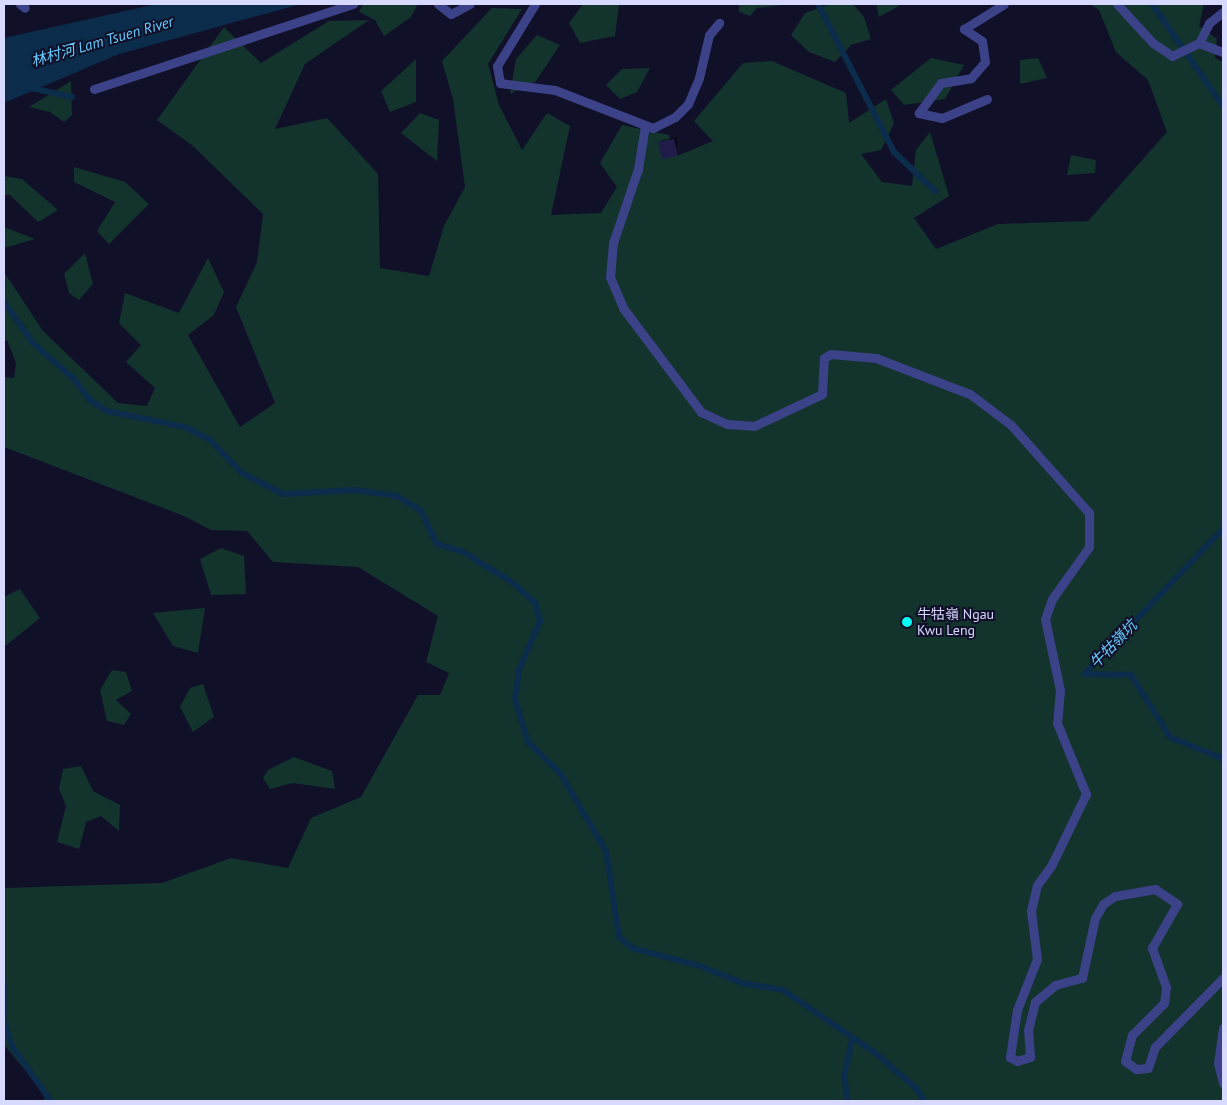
<!DOCTYPE html>
<html>
<head>
<meta charset="utf-8">
<style>
	body { margin:0 }
	#map { position:relative; width:1227px; height:1105px; overflow:hidden; background:#111029; font-family:"PT Sans","Noto Sans TC",sans-serif }
	div>[style] { position:absolute }
	.green>* { inset:0; background:#13332d }
	.water>* { inset:0; background:#0c2c4b }
	.shadow>* { inset:0; background:#0007 }
	.stream>* { height:6px; margin:-3px; padding:0 3px; transform-origin:3px; border-radius:3px; background:#0c2c4b }
	.building>* { inset:0; background:#1f1c4a }
	.lane>* { height:9px; margin:-4.5px; padding:0 4.5px; transform-origin:4.5px; border-radius:4.5px; background:#3b4288 }
	.dots>* { width:14px; height:14px; translate:-50% -50%; box-sizing:border-box; border:2px solid #111029; border-radius:50% }
	span { translate:-50% -50%; white-space:nowrap; text-align:center; line-height:1.15; -webkit-text-stroke:4px #111029; paint-order:stroke }
	.poi-label { font-size:14px; color:#d8d9ff }
	.left { translate:0 -50%; text-align:left }
	.water-label { font-size:15px; color:#66cdff; font-style:italic }
	.frame { position:absolute; inset:0; border:5px solid #d8d9ff; pointer-events:none }
</style>
</head>
<body>
<div id="map">
	<div class="green">
		<div style="clip-path:polygon(363px 4px,418px 4px,411px 17px,384px 36px,375px 20px,359px 12px)"></div>
		<div style="clip-path:polygon(583px 4px,619px 4px,615px 36px,580px 43px,569px 23px)"></div>
		<div style="clip-path:polygon(739px 4px,791px 4px,757px 8px,750px 16px,739px 12px)"></div>
		<div style="clip-path:polygon(830px 4px,853px 4px,864px 17px,871px 39px,851px 45px,835px 62px,809px 52px,791px 35px,805px 13px)"></div>
		<div style="clip-path:polygon(876px 4px,898px 4px,899px 6px,879px 17px)"></div>
		<div style="clip-path:polygon(1090px 4px,1204px 4px,1199px 26px,1217px 39px,1215px 58px,1223px 62px,1223px 1101px,42px 1101px,47px 1096px,4px 1045px,4px 888px,162px 883px,231px 858px,288px 868px,311px 818px,361px 797px,418px 695px,440px 695px,449px 673px,426px 662px,438px 616px,358px 567px,273px 562px,247px 531px,211px 530px,184px 516px,4px 447px,4px 377px,14px 378px,16px 363px,7px 340px,4px 342px,4px 272px,43px 331px,118px 403px,147px 406px,155px 388px,126px 362px,141px 345px,119px 323px,125px 293px,179px 313px,208px 258px,224px 292px,214px 315px,188px 335px,240px 427px,275px 403px,236px 307px,257px 262px,263px 214px,193px 146px,157px 120px,224px 27px,261px 63px,329px 21px,369px 20px,305px 64px,275px 129px,327px 118px,378px 174px,380px 268px,429px 276px,444px 226px,465px 187px,453px 99px,442px 61px,492px 8px,522px 9px,488px 64px,499px 105px,522px 150px,547px 113px,570px 126px,551px 215px,601px 213px,617px 187px,600px 163px,622px 125px,669px 135px,677px 156px,713px 141px,694px 121px,743px 63px,772px 61px,846px 93px,849px 123px,886px 99px,894px 123px,881px 150px,861px 154px,882px 182px,912px 186px,916px 150px,930px 132px,949px 196px,914px 218px,936px 249px,998px 224px,1088px 221px,1167px 132px,1148px 80px,1116px 52px,1099px 10px)"></div>
		<div style="clip-path:polygon(537px 35px,560px 45px,536px 81px,510px 94px,516px 59px)"></div>
		<div style="clip-path:polygon(931px 58px,964px 65px,945px 99px,904px 105px,891px 90px)"></div>
		<div style="clip-path:polygon(1038px 58px,1047px 78px,1020px 84px,1020px 60px)"></div>
		<div style="clip-path:polygon(416px 59px,416px 102px,390px 112px,381px 91px)"></div>
		<div style="clip-path:polygon(650px 68px,637px 92px,620px 99px,606px 85px,622px 69px)"></div>
		<div style="clip-path:polygon(71px 81px,72px 115px,64px 122px,50px 112px,29px 107px)"></div>
		<div style="clip-path:polygon(420px 113px,439px 120px,437px 161px,401px 133px)"></div>
		<div style="clip-path:polygon(1071px 155px,1096px 160px,1095px 173px,1067px 175px)"></div>
		<div style="clip-path:polygon(74px 167px,125px 182px,149px 204px,109px 244px,97px 231px,115px 202px,74px 182px)"></div>
		<div style="clip-path:polygon(4px 176px,22px 179px,58px 210px,38px 222px,9px 194px,4px 196px)"></div>
		<div style="clip-path:polygon(4px 227px,35px 239px,4px 248px)"></div>
		<div style="clip-path:polygon(85px 253px,93px 284px,79px 300px,69px 293px,64px 274px)"></div>
		<div style="clip-path:polygon(221px 548px,244px 556px,246px 594px,211px 595px,200px 559px)"></div>
		<div style="clip-path:polygon(20px 589px,40px 618px,4px 647px,4px 597px)"></div>
		<div style="clip-path:polygon(205px 608px,198px 653px,173px 646px,153px 613px)"></div>
		<div style="clip-path:polygon(112px 670px,126px 672px,132px 691px,116px 700px,131px 714px,124px 725px,107px 721px,100px 690px)"></div>
		<div style="clip-path:polygon(203px 684px,214px 717px,193px 732px,180px 707px,190px 688px)"></div>
		<div style="clip-path:polygon(294px 757px,332px 771px,335px 789px,293px 783px,270px 789px,263px 778px,268px 770px)"></div>
		<div style="clip-path:polygon(81px 766px,93px 791px,120px 805px,119px 831px,101px 816px,86px 822px,79px 849px,57px 842px,66px 806px,59px 789px,63px 769px)"></div>
	</div>
	<div class="water">
		<div style="clip-path:polygon(157px 4px,301px 4px,119px 54px,4px 103px,4px 38px)"></div>
	</div>
	<div class="shadow">
		<div style="clip-path:polygon(677px 137px,677px 155px,660px 143px,662px 140px)"></div>
	</div>
	<div class="stream">
		<div style="left:818px;top:4px;width:166px;rotate:62.8deg"></div>
		<div style="left:894px;top:152px;width:57px;rotate:43.6deg"></div>
		<div style="left:1152px;top:4px;width:124px;rotate:55.2deg"></div>
		<div style="left:27px;top:87px;width:46px;rotate:12.5deg"></div>
		<div style="left:4px;top:302px;width:50px;rotate:54.7deg"></div>
		<div style="left:33px;top:343px;width:53px;rotate:41.2deg"></div>
		<div style="left:73px;top:378px;width:28px;rotate:52deg"></div>
		<div style="left:90px;top:400px;width:20px;rotate:33deg"></div>
		<div style="left:107px;top:411px;width:80px;rotate:11.6deg"></div>
		<div style="left:185px;top:427px;width:27px;rotate:27deg"></div>
		<div style="left:209px;top:439px;width:47px;rotate:45.9deg"></div>
		<div style="left:242px;top:473px;width:46px;rotate:27.1deg"></div>
		<div style="left:283px;top:494px;width:72px;rotate:-3.2deg"></div>
		<div style="left:355px;top:490px;width:42px;rotate:8.1deg"></div>
		<div style="left:397px;top:496px;width:28px;rotate:32deg"></div>
		<div style="left:421px;top:511px;width:37px;rotate:64deg"></div>
		<div style="left:437px;top:544px;width:27px;rotate:17deg"></div>
		<div style="left:463px;top:552px;width:59px;rotate:31.8deg"></div>
		<div style="left:513px;top:583px;width:30px;rotate:42deg"></div>
		<div style="left:535px;top:603px;width:19px;rotate:74deg"></div>
		<div style="left:540px;top:621px;width:53px;rotate:113.2deg"></div>
		<div style="left:519px;top:670px;width:29px;rotate:98deg"></div>
		<div style="left:515px;top:699px;width:45px;rotate:73.2deg"></div>
		<div style="left:528px;top:742px;width:45px;rotate:44.1deg"></div>
		<div style="left:560px;top:773px;width:91px;rotate:59.5deg"></div>
		<div style="left:606px;top:851px;width:87px;rotate:81.4deg"></div>
		<div style="left:619px;top:937px;width:17px;rotate:40deg"></div>
		<div style="left:632px;top:948px;width:70px;rotate:14.8deg"></div>
		<div style="left:700px;top:966px;width:45px;rotate:22deg"></div>
		<div style="left:742px;top:983px;width:42px;rotate:9.7deg"></div>
		<div style="left:783px;top:990px;width:110px;rotate:34.3deg"></div>
		<div style="left:874px;top:1052px;width:57px;rotate:40.7deg"></div>
		<div style="left:917px;top:1089px;width:14px;rotate:60deg"></div>
		<div style="left:1223px;top:529px;width:201px;rotate:133.8deg"></div>
		<div style="left:1084px;top:674px;width:47px;rotate:1.2deg"></div>
		<div style="left:1131px;top:675px;width:73px;rotate:57.8deg"></div>
		<div style="left:1170px;top:737px;width:57px;rotate:22.5deg"></div>
		<div style="left:4px;top:985px;width:31px;rotate:90deg"></div>
		<div style="left:4px;top:1021px;width:28px;rotate:72deg"></div>
		<div style="left:13px;top:1048px;width:65px;rotate:54.4deg"></div>
		<div style="left:848px;top:1101px;width:24px;rotate:-99deg"></div>
		<div style="left:844px;top:1077px;width:38px;rotate:-78deg"></div>
	</div>
	<div class="building">
		<div style="clip-path:polygon(674px 139px,678px 156px,662px 159px,658px 142px)"></div>
	</div>
	<div class="lane">
		<div style="left:20px;top:4px;width:6px;rotate:39deg"></div>
		<div style="left:438px;top:4px;width:16px;rotate:38deg"></div>
		<div style="left:451px;top:14px;width:21px;rotate:-28deg"></div>
		<div style="left:535px;top:4px;width:73px;rotate:121.5deg"></div>
		<div style="left:497px;top:66px;width:17px;rotate:80deg"></div>
		<div style="left:500px;top:83px;width:55px;rotate:7.3deg"></div>
		<div style="left:555px;top:90px;width:105px;rotate:21.2deg"></div>
		<div style="left:653px;top:128px;width:25px;rotate:-27deg"></div>
		<div style="left:675px;top:117px;width:18px;rotate:-45deg"></div>
		<div style="left:688px;top:104px;width:28px;rotate:-67deg"></div>
		<div style="left:699px;top:78px;width:44px;rotate:-76.9deg"></div>
		<div style="left:709px;top:35px;width:16px;rotate:-50deg"></div>
		<div style="left:1117px;top:4px;width:53px;rotate:47.3deg"></div>
		<div style="left:1153px;top:43px;width:23px;rotate:34deg"></div>
		<div style="left:1172px;top:56px;width:30px;rotate:-26deg"></div>
		<div style="left:1199px;top:43px;width:22px;rotate:-63deg"></div>
		<div style="left:1209px;top:23px;width:18px;rotate:-38deg"></div>
		<div style="left:1199px;top:43px;width:26px;rotate:21deg"></div>
		<div style="left:94px;top:89px;width:273px;rotate:-18.2deg"></div>
		<div style="left:987px;top:99px;width:49px;rotate:157.1deg"></div>
		<div style="left:942px;top:118px;width:24px;rotate:-168deg"></div>
		<div style="left:919px;top:113px;width:37px;rotate:-54deg"></div>
		<div style="left:941px;top:83px;width:30px;rotate:-9deg"></div>
		<div style="left:971px;top:78px;width:21px;rotate:-49deg"></div>
		<div style="left:985px;top:62px;width:21px;rotate:-98deg"></div>
		<div style="left:982px;top:41px;width:22px;rotate:-146deg"></div>
		<div style="left:964px;top:29px;width:47px;rotate:-32deg"></div>
		<div style="left:645px;top:126px;width:44px;rotate:99.2deg"></div>
		<div style="left:638px;top:169px;width:78px;rotate:108.7deg"></div>
		<div style="left:613px;top:243px;width:34px;rotate:95deg"></div>
		<div style="left:610px;top:277px;width:34px;rotate:67deg"></div>
		<div style="left:623px;top:308px;width:130px;rotate:53.1deg"></div>
		<div style="left:701px;top:412px;width:29px;rotate:25deg"></div>
		<div style="left:727px;top:424px;width:27px;rotate:4deg"></div>
		<div style="left:754px;top:426px;width:75px;rotate:-25.2deg"></div>
		<div style="left:822px;top:394px;width:36px;rotate:-87deg"></div>
		<div style="left:824px;top:358px;width:8px;rotate:-30deg"></div>
		<div style="left:831px;top:354px;width:45px;rotate:5.1deg"></div>
		<div style="left:876px;top:358px;width:101px;rotate:21deg"></div>
		<div style="left:970px;top:394px;width:51px;rotate:37.1deg"></div>
		<div style="left:1011px;top:425px;width:118px;rotate:48.4deg"></div>
		<div style="left:1089px;top:513px;width:34px;rotate:90deg"></div>
		<div style="left:1089px;top:547px;width:64px;rotate:125.4deg"></div>
		<div style="left:1052px;top:599px;width:21px;rotate:109deg"></div>
		<div style="left:1045px;top:619px;width:73px;rotate:78.1deg"></div>
		<div style="left:1060px;top:690px;width:33px;rotate:95deg"></div>
		<div style="left:1057px;top:723px;width:77px;rotate:67.8deg"></div>
		<div style="left:1086px;top:794px;width:80px;rotate:115.9deg"></div>
		<div style="left:1051px;top:866px;width:24px;rotate:126deg"></div>
		<div style="left:1037px;top:885px;width:27px;rotate:103deg"></div>
		<div style="left:1031px;top:911px;width:48px;rotate:82.9deg"></div>
		<div style="left:1037px;top:959px;width:55px;rotate:111.4deg"></div>
		<div style="left:1017px;top:1010px;width:48px;rotate:98.5deg"></div>
		<div style="left:1010px;top:1057px;width:8px;rotate:30deg"></div>
		<div style="left:1017px;top:1061px;width:14px;rotate:-17deg"></div>
		<div style="left:1030px;top:1057px;width:27px;rotate:-94deg"></div>
		<div style="left:1028px;top:1030px;width:29px;rotate:-76deg"></div>
		<div style="left:1035px;top:1002px;width:26px;rotate:-40deg"></div>
		<div style="left:1055px;top:985px;width:28px;rotate:-15deg"></div>
		<div style="left:1082px;top:978px;width:61px;rotate:-77.8deg"></div>
		<div style="left:1095px;top:918px;width:16px;rotate:-60deg"></div>
		<div style="left:1103px;top:904px;width:14px;rotate:-34deg"></div>
		<div style="left:1115px;top:896px;width:41px;rotate:-9.9deg"></div>
		<div style="left:1155px;top:889px;width:27px;rotate:34deg"></div>
		<div style="left:1177px;top:904px;width:51px;rotate:119.6deg"></div>
		<div style="left:1152px;top:948px;width:41px;rotate:70.3deg"></div>
		<div style="left:1166px;top:987px;width:16px;rotate:97deg"></div>
		<div style="left:1164px;top:1003px;width:45px;rotate:135deg"></div>
		<div style="left:1132px;top:1035px;width:27px;rotate:105deg"></div>
		<div style="left:1125px;top:1061px;width:14px;rotate:36deg"></div>
		<div style="left:1136px;top:1069px;width:12px;rotate:-5deg"></div>
		<div style="left:1148px;top:1068px;width:22px;rotate:-72deg"></div>
		<div style="left:1155px;top:1047px;width:97px;rotate:-45.4deg"></div>
		<div style="left:1223px;top:1028px;width:35px;rotate:98deg"></div>
		<div style="left:1218px;top:1063px;width:21px;rotate:76deg"></div>
	</div>
	<div class="dots">
		<div style="left:907px;top:622px;background:#04fff6"></div>
	</div>
	<div class="poi-label">
		<span class="left" style="left:917px;top:622px">牛牯嶺 Ngau<br>Kwu Leng</span>
	</div>
	<div class="water-label">
		<span style="left:102px;top:41px;rotate:-16deg">林村河 Lam Tsuen River</span>
		<span style="left:1113px;top:644px;rotate:-46deg">牛牯嶺坑</span>
	</div>
	<div class="frame"></div>
</div>
</body>
</html>
